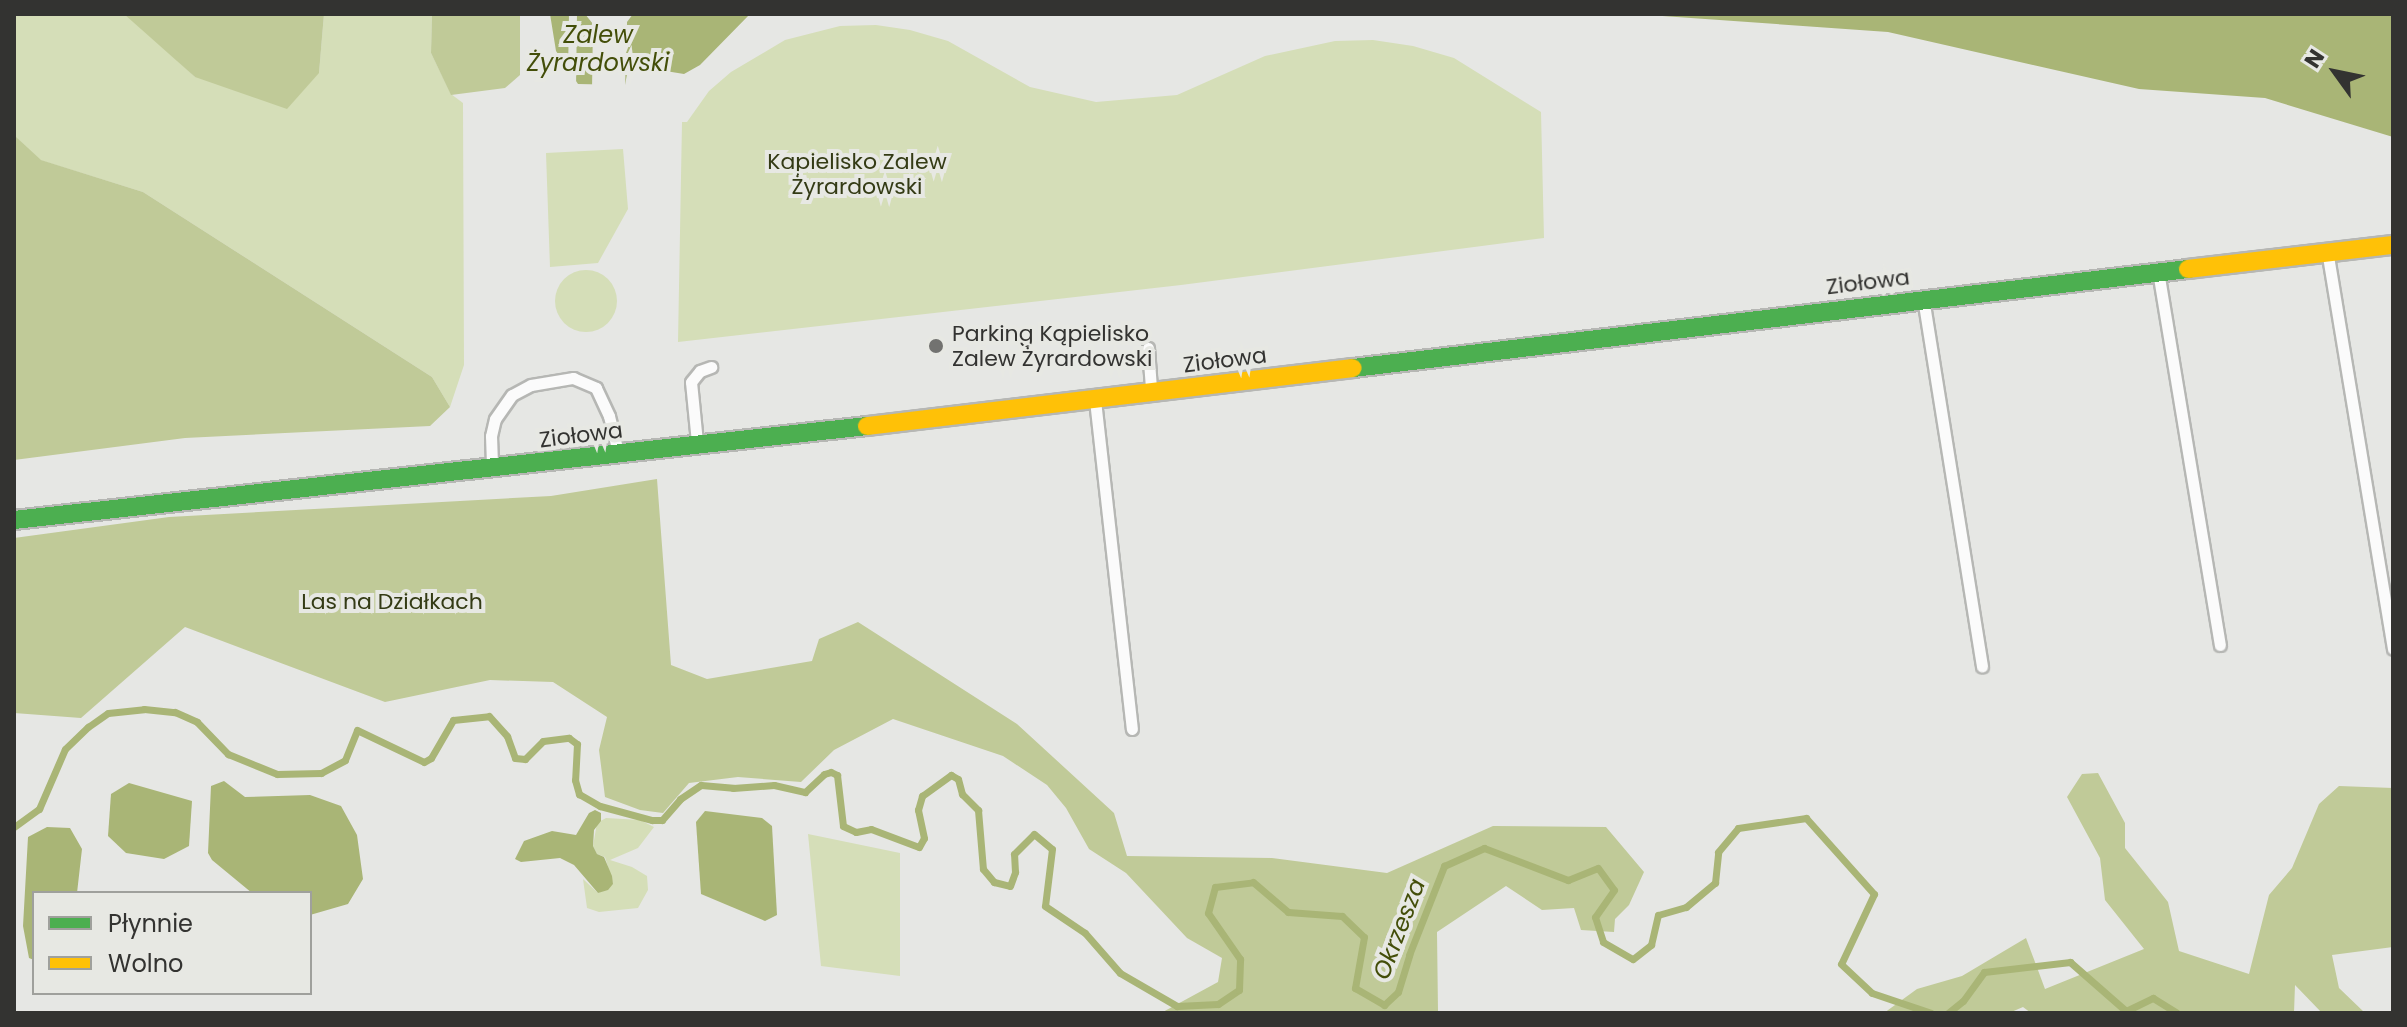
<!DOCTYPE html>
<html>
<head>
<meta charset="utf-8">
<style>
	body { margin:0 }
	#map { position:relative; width:2407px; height:1027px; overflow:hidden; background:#e6e7e4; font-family:Poppins,sans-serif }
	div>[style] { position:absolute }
	.green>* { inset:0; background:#d5deb8 }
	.round { border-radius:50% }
	.forest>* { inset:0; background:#c0ca98 }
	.water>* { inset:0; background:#a9b576 }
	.pier>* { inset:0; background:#e6e7e4 }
	.stream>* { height:7px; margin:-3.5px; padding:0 3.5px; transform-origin:3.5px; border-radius:3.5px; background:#a9b576 }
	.roads { filter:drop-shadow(2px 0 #b6b7b4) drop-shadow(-2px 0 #b6b7b4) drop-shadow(0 2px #b6b7b4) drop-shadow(0 -2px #b6b7b4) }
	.lane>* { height:11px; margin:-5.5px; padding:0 5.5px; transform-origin:5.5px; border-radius:5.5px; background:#fbfbfb }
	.fast>* { height:18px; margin:-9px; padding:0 9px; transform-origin:9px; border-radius:9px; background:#4caf50 }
	.slow>* { height:18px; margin:-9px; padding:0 9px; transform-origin:9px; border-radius:9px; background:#ffc107 }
	.dots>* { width:22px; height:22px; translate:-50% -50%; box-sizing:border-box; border:4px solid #e7e8e3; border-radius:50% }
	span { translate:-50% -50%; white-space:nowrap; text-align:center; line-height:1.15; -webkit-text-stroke:8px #e7e8e3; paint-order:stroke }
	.park-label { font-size:22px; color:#343b15 }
	.street-label { font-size:22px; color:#333331 }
	.poi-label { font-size:22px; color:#333331 }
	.left { translate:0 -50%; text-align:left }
	.water-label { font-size:24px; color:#434e09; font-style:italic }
	.frame { position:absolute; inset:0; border:16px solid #333331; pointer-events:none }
	.legend { position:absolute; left:32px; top:891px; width:280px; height:104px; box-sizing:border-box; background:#e7e8e3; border:2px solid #9fa09c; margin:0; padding:10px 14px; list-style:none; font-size:24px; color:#333331 }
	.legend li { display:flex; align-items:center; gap:16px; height:40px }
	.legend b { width:40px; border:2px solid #9fa09c }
	.north { position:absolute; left:2295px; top:32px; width:80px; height:80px; -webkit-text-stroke:6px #e7e8e3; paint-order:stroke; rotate:303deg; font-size:22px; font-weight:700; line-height:32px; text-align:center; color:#333331 }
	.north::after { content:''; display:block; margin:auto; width:28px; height:36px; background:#333331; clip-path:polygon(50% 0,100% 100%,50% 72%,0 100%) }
</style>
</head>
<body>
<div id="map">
	<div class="green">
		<div style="clip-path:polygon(14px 14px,129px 15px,195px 77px,319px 73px,324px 14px,432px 14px,431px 53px,451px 94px,463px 103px,464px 365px,450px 407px,432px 377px,143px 192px,40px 160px,14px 135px)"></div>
		<div style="clip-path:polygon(876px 25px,910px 30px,948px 41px,1030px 87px,1096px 102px,1177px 95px,1265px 56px,1335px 41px,1373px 40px,1413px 46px,1454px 58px,1541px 112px,1544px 238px,1181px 285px,678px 342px,682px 122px,687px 122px,709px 91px,731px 72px,785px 40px,840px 26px)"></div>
		<div style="clip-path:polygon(623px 149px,628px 209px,598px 263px,550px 267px,546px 153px)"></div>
		<div class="round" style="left:555px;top:270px;width:62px;height:62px"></div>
		<div style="clip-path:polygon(606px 818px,640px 820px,654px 827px,638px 848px,610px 860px,632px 867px,647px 876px,648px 890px,638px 908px,599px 912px,587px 908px,583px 879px,598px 893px,613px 884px,605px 857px,597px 854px,593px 846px,597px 823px)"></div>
		<div style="clip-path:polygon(808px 834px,900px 853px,900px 976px,821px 966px)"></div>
	</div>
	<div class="forest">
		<div style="clip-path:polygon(124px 14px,324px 14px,319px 73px,287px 109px,195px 77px)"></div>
		<div style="clip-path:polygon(432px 14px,520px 14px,520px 75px,505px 88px,451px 95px,431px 53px)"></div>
		<div style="clip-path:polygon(14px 135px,41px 160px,143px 192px,432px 377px,450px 407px,430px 426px,185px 438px,14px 460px)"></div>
		<div style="clip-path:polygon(657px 479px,671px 665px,707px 679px,812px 661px,819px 639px,858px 622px,1017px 724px,1114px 813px,1127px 856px,1272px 858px,1387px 873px,1493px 826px,1606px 827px,1644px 872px,1629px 905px,1615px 919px,1614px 932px,1581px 930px,1574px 908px,1542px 910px,1506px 886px,1437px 932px,1438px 1011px,1435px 1013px,1161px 1013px,1218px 982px,1222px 958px,1187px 938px,1126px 873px,1089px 849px,1066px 808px,1047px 785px,1003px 756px,893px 719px,834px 750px,801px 782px,738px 777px,689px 783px,663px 813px,640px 810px,605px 797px,599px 750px,607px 717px,553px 682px,490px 680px,385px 702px,185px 627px,81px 718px,14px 713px,14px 538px,169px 517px,551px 496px)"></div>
		<div style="clip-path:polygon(2098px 773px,2125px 823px,2125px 848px,2168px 902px,2179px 951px,2249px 974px,2269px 895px,2292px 868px,2319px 804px,2339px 786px,2393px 788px,2393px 947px,2332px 955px,2339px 988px,2365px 1013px,2322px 1013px,2295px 985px,2294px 1013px,2031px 1013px,2023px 1007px,2009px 1013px,1884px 1013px,1917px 989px,1962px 976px,2026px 938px,2045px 989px,2144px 949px,2105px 900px,2100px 858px,2067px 797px,2082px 774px)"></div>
	</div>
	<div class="water">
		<div style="clip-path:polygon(550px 14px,750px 14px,700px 65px,684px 74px,641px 67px,628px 69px,625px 85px,578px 84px,556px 51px)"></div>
		<div style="clip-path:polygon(1634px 14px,2393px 14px,2393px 137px,2265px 98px,2139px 89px,1888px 32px)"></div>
		<div style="clip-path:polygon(224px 781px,245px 797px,310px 795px,341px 806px,357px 835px,363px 879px,348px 904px,310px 915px,310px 893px,252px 893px,212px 860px,208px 853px,211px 786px)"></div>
		<div style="clip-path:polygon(129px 783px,192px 801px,189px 846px,164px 859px,126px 853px,108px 836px,111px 794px)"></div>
		<div style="clip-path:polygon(595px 810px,601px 813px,601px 821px,594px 830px,593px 846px,597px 854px,604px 857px,612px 876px,613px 884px,608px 890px,598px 893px,574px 865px,560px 858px,521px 862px,515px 859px,524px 841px,552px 831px,576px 835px,589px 813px)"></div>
		<div style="clip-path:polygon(705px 811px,762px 818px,772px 826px,777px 915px,765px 921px,701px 894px,696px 822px)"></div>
		<div style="clip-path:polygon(47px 827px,70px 828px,82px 849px,77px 893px,34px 893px,34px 960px,29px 958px,23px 926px,28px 837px)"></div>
	</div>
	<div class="pier">
		<div style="clip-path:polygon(569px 14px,577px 14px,576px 87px,568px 76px)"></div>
		<div style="clip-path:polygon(585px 14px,633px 14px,627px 22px,625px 89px,592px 89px,593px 24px)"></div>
	</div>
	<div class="stream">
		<div style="left:14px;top:827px;width:31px;rotate:-36deg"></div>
		<div style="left:39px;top:809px;width:65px;rotate:-66.6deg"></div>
		<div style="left:65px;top:749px;width:32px;rotate:-44deg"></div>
		<div style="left:88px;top:727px;width:24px;rotate:-35deg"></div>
		<div style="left:108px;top:713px;width:36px;rotate:-6deg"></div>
		<div style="left:144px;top:709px;width:31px;rotate:6deg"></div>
		<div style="left:175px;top:712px;width:24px;rotate:24deg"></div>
		<div style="left:197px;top:722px;width:45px;rotate:45.9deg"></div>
		<div style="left:228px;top:754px;width:53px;rotate:22.2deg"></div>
		<div style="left:277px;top:774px;width:44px;rotate:-1.3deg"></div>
		<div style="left:321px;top:773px;width:27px;rotate:-28deg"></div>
		<div style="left:345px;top:760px;width:32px;rotate:-68deg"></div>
		<div style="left:357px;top:730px;width:74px;rotate:25.5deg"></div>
		<div style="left:424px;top:762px;width:8px;rotate:-30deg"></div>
		<div style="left:431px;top:758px;width:44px;rotate:-59.9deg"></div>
		<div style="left:453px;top:720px;width:36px;rotate:-6deg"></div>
		<div style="left:489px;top:716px;width:27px;rotate:48deg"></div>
		<div style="left:507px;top:736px;width:23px;rotate:70deg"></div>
		<div style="left:515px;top:758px;width:10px;rotate:6deg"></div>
		<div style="left:525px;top:759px;width:25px;rotate:-45deg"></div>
		<div style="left:543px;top:741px;width:26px;rotate:-7deg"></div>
		<div style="left:569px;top:738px;width:10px;rotate:37deg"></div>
		<div style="left:577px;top:744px;width:36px;rotate:93deg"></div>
		<div style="left:575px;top:780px;width:15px;rotate:74deg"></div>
		<div style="left:579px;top:794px;width:24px;rotate:30deg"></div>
		<div style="left:600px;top:806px;width:54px;rotate:15.1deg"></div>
		<div style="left:652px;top:820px;width:10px"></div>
		<div style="left:662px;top:820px;width:28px;rotate:-49deg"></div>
		<div style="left:680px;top:799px;width:25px;rotate:-34deg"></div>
		<div style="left:701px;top:785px;width:32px;rotate:5deg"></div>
		<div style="left:733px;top:788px;width:41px;rotate:-4.2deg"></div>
		<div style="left:774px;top:785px;width:32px;rotate:13deg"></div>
		<div style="left:805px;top:792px;width:26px;rotate:-43deg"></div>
		<div style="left:824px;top:774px;width:7px;rotate:-16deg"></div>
		<div style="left:831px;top:772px;width:7px;rotate:27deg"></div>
		<div style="left:837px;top:775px;width:51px;rotate:83.3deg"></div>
		<div style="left:843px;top:826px;width:14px;rotate:25deg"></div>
		<div style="left:856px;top:832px;width:15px;rotate:-11deg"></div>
		<div style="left:871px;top:829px;width:51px;rotate:20.6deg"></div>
		<div style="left:919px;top:847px;width:10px;rotate:-61deg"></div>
		<div style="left:924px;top:838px;width:29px;rotate:-102deg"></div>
		<div style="left:918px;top:810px;width:15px;rotate:-74deg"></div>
		<div style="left:922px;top:796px;width:36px;rotate:-36deg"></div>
		<div style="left:951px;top:775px;width:8px;rotate:30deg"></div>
		<div style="left:958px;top:779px;width:16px;rotate:75deg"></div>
		<div style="left:962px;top:794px;width:23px;rotate:45deg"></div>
		<div style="left:978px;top:810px;width:59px;rotate:85.2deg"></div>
		<div style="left:983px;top:869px;width:17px;rotate:50deg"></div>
		<div style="left:994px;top:882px;width:16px;rotate:14deg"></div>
		<div style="left:1010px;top:886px;width:15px;rotate:-70deg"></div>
		<div style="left:1015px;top:872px;width:18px;rotate:-93deg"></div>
		<div style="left:1014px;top:854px;width:28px;rotate:-45deg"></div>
		<div style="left:1034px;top:834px;width:23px;rotate:40deg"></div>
		<div style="left:1052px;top:849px;width:57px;rotate:97deg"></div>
		<div style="left:1045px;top:906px;width:48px;rotate:34deg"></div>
		<div style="left:1085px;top:933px;width:53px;rotate:48.8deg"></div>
		<div style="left:1120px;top:973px;width:66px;rotate:30.1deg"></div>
		<div style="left:1177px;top:1006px;width:41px;rotate:-2.8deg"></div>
		<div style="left:1218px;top:1004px;width:25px;rotate:-34deg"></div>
		<div style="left:1239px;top:990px;width:31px;rotate:-88deg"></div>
		<div style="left:1240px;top:959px;width:56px;rotate:-124.8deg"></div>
		<div style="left:1208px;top:913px;width:27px;rotate:-75deg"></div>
		<div style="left:1215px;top:887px;width:38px;rotate:-7deg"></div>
		<div style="left:1253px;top:882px;width:46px;rotate:40.6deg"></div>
		<div style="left:1288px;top:912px;width:54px;rotate:4.2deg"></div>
		<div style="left:1342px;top:916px;width:30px;rotate:44deg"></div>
		<div style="left:1364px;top:937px;width:52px;rotate:100deg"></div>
		<div style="left:1355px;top:988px;width:34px;rotate:30deg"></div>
		<div style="left:1384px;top:1005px;width:19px;rotate:-43deg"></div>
		<div style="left:1398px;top:992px;width:39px;rotate:-73deg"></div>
		<div style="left:1409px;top:955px;width:96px;rotate:-68.5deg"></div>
		<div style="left:1444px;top:866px;width:44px;rotate:-24.2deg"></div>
		<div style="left:1484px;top:848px;width:90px;rotate:20.9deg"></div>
		<div style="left:1568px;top:880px;width:32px;rotate:-22deg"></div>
		<div style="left:1598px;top:868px;width:27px;rotate:54deg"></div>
		<div style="left:1614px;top:890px;width:33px;rotate:125deg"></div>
		<div style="left:1595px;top:917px;width:26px;rotate:72deg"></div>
		<div style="left:1603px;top:942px;width:34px;rotate:30deg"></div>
		<div style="left:1633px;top:959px;width:23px;rotate:-38deg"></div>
		<div style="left:1651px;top:945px;width:31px;rotate:-77deg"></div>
		<div style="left:1658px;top:915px;width:29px;rotate:-16deg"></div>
		<div style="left:1686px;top:907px;width:38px;rotate:-40deg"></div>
		<div style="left:1715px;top:883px;width:31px;rotate:-84deg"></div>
		<div style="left:1718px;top:852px;width:31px;rotate:-50deg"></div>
		<div style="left:1738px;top:828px;width:69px;rotate:-8.4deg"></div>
		<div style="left:1806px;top:818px;width:102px;rotate:48.2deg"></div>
		<div style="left:1874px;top:894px;width:77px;rotate:115.2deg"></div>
		<div style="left:1841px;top:964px;width:42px;rotate:43.1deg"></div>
		<div style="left:1872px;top:993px;width:62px;rotate:18.7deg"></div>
		<div style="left:1948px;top:1013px;width:19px;rotate:-39deg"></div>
		<div style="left:1963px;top:1001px;width:36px;rotate:-54deg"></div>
		<div style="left:1984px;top:972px;width:87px;rotate:-6.6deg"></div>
		<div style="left:2070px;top:962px;width:74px;rotate:41.2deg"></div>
		<div style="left:2126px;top:1011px;width:30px;rotate:-26deg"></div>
		<div style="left:2153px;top:998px;width:28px;rotate:32deg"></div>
	</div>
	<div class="roads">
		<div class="lane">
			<div style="left:2328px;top:256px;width:398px;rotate:80.6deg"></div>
			<div style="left:2159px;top:277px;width:373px;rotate:80.6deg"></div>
			<div style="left:1924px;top:304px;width:367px;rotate:80.9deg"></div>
			<div style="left:1148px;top:348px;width:40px;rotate:85.7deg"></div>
			<div style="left:1095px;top:400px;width:331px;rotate:83.6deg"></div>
			<div style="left:697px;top:442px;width:60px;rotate:-95.7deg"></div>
			<div style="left:691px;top:382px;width:14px;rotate:-51deg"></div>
			<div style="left:700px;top:371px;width:12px;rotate:-20deg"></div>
			<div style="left:492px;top:464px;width:28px;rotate:-92deg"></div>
			<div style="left:491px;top:436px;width:17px;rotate:-77deg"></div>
			<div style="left:495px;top:419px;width:29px;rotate:-55deg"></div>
			<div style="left:512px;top:395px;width:21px;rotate:-28deg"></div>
			<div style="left:531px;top:385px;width:43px;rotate:-9.5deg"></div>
			<div style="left:573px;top:378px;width:25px;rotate:23deg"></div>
			<div style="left:596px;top:388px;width:31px;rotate:65deg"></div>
			<div style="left:609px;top:416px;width:38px;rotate:76deg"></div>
		</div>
		<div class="fast">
			<div style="left:1353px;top:368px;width:841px;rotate:-6.76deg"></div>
			<div style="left:14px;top:520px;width:858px;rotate:-6.29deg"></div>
		</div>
		<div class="slow">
			<div style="left:2188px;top:269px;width:206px;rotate:-6.7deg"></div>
			<div style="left:867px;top:426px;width:489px;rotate:-6.8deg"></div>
		</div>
	</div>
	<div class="dots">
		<div style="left:936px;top:346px;background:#727270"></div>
	</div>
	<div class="park-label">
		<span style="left:857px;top:174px">Kapielisko Zalew<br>Żyrardowski</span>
		<span style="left:392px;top:602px">Las na Działkach</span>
	</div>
	<div class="street-label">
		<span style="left:1868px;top:282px;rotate:-7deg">Ziołowa</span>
		<span style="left:1225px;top:360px;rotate:-7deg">Ziołowa</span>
		<span style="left:581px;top:435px;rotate:-7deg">Ziołowa</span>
	</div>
	<div class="poi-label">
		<span class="left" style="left:952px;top:346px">Parking Kąpielisko<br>Zalew Żyrardowski</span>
	</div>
	<div class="water-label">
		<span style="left:598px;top:49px">Zalew<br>Żyrardowski</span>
		<span style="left:1399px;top:929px;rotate:-69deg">Okrzesza</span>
	</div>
	<div class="frame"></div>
	<ul class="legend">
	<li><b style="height:10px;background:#4caf50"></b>Płynnie</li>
	<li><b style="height:10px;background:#ffc107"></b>Wolno</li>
	</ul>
	<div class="north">N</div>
</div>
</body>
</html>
